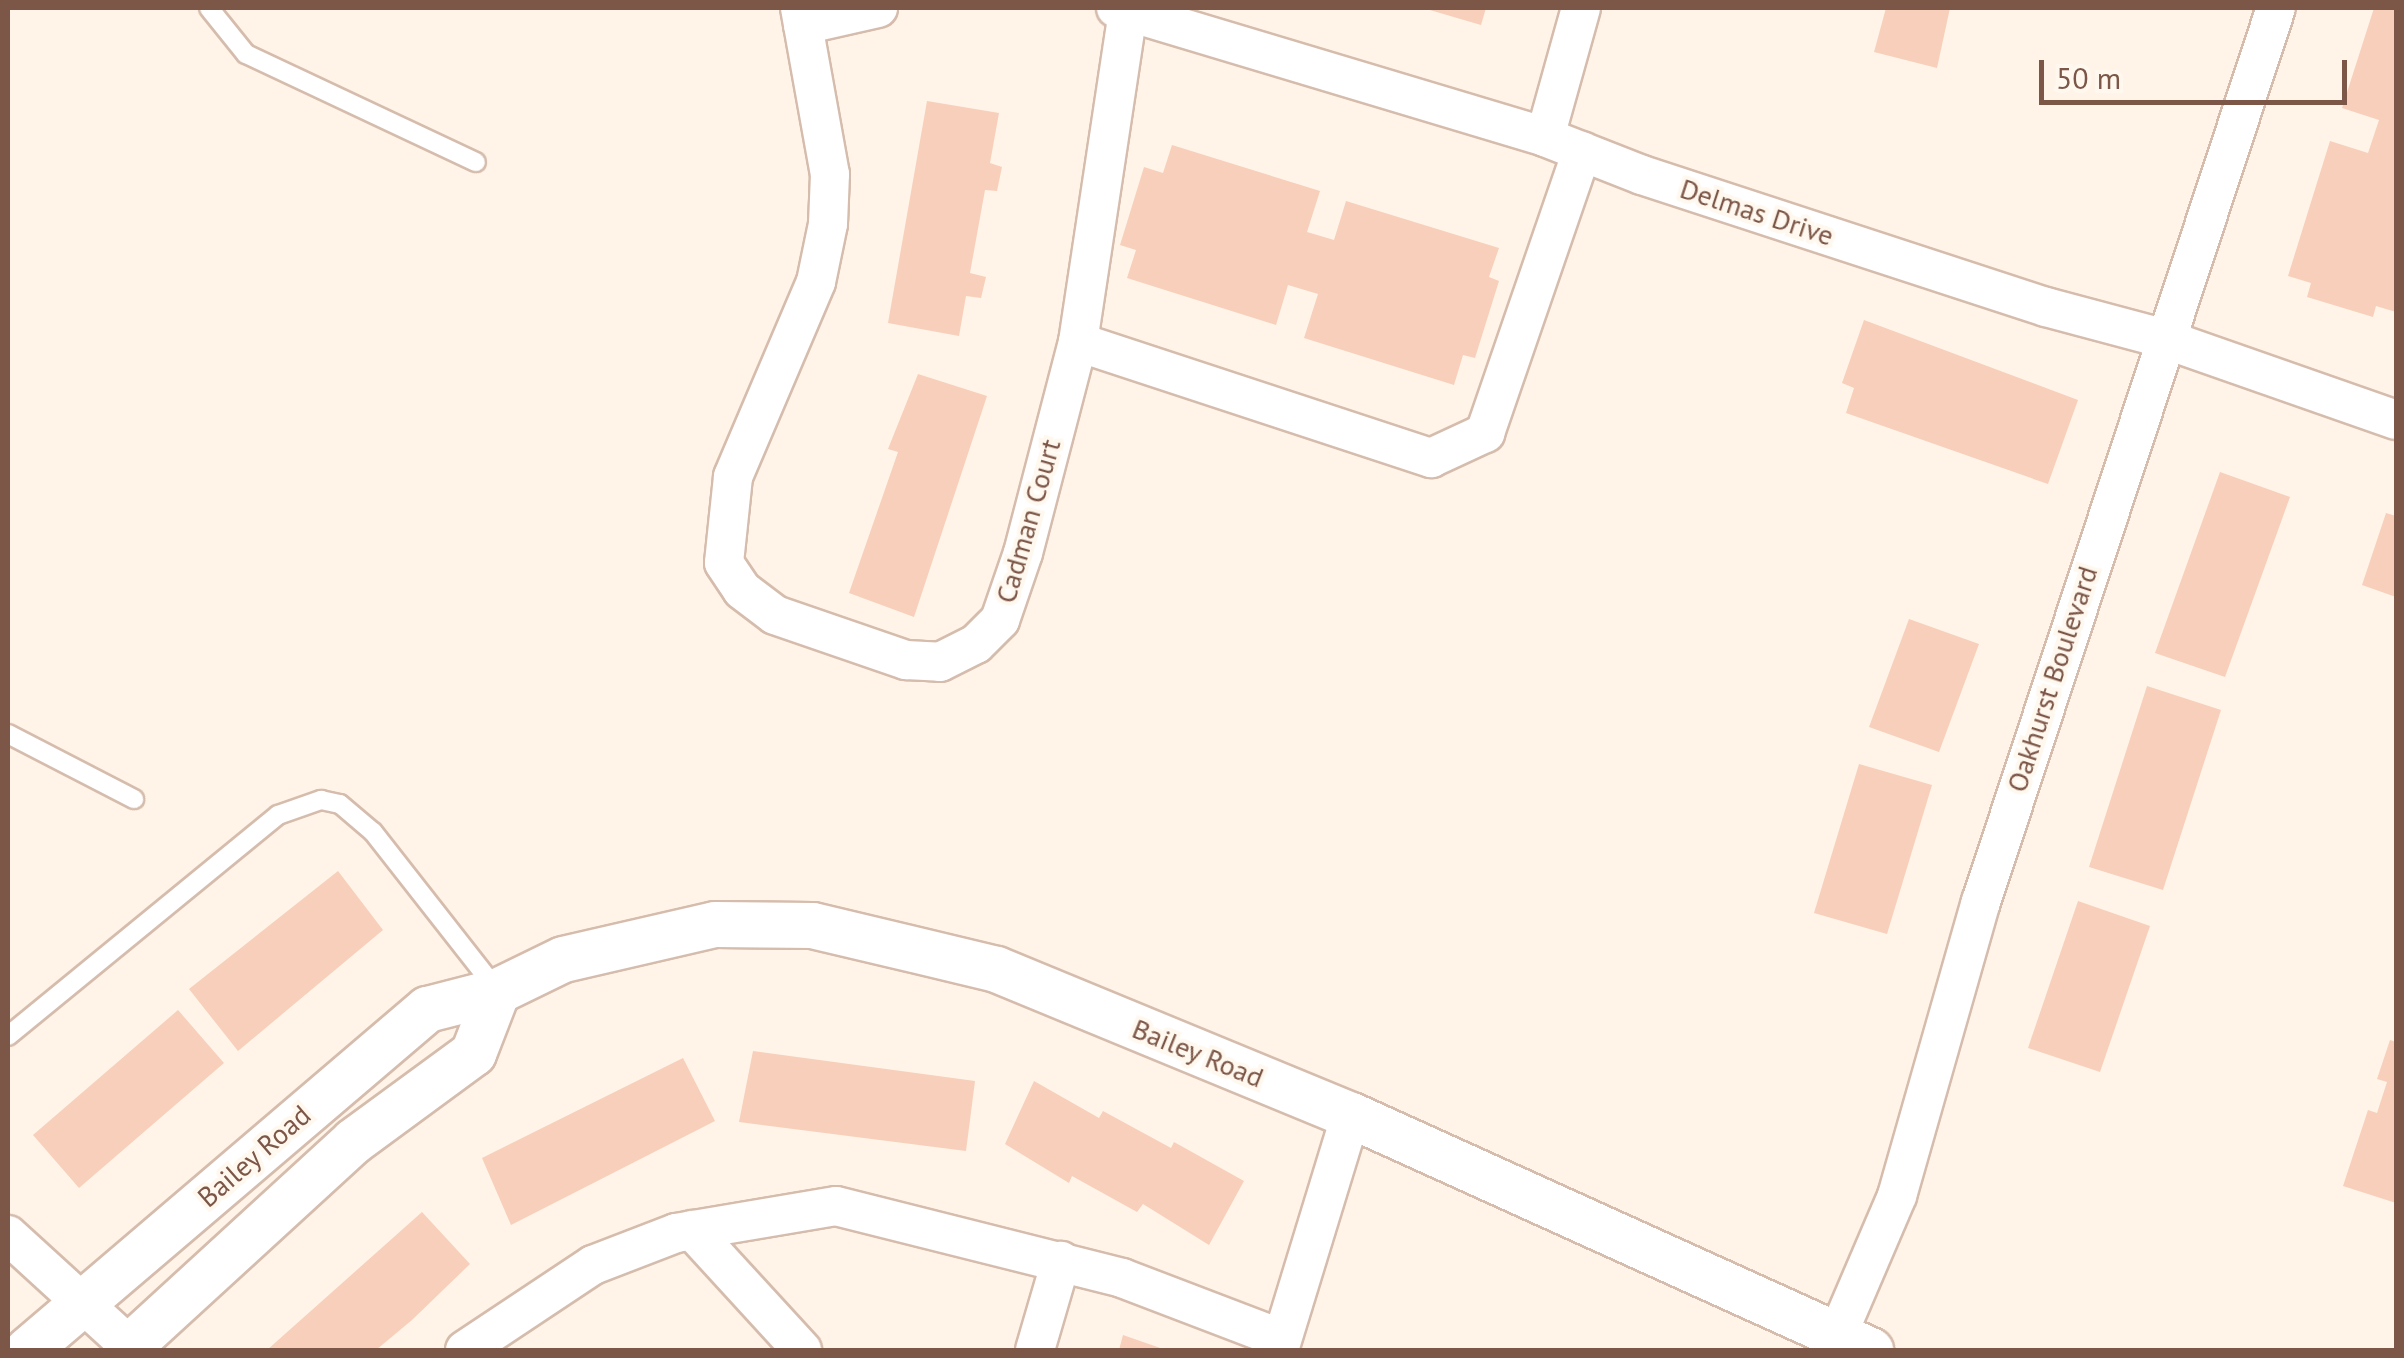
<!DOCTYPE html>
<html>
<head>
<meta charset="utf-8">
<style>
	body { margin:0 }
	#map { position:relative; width:2404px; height:1358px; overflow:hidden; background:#fff4e7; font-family:"PT Sans",sans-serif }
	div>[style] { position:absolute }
	.building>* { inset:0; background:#f7cfbb }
	.roads { filter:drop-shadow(2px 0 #d5bcad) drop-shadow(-2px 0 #d5bcad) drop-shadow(0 2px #d5bcad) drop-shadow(0 -2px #d5bcad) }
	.service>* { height:18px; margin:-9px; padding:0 9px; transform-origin:9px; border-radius:9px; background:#fff }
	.minor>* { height:38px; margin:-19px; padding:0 19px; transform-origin:19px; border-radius:19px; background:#fff }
	.tertiary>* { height:45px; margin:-22.5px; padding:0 22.5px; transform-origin:22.5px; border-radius:22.5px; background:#fff }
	span { translate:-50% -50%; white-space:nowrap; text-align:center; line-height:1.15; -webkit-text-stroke:8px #fff8ef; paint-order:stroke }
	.street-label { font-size:28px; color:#7c5647 }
	.frame { position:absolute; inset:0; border:10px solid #7c5647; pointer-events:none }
	.scale { position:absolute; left:2039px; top:60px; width:308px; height:45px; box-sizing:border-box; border:5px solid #7c5647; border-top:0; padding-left:12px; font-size:30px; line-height:35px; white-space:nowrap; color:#7c5647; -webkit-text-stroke:8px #fff8ef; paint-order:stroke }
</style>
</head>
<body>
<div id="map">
	<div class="building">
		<div style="clip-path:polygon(1423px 8px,1486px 8px,1481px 25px)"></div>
		<div style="clip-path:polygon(1886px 8px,1950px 8px,1937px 68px,1874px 52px)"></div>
		<div style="clip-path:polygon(2374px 8px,2396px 8px,2396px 312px,2376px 306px,2373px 317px,2307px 297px,2311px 283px,2288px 276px,2330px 141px,2368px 153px,2379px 120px,2342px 108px)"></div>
		<div style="clip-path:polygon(927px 101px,999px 113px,990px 163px,1002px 167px,997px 191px,985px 190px,970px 273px,986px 277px,981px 298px,966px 296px,959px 336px,888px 323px)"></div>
		<div style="clip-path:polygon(1172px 145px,1320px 191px,1307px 232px,1334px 240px,1346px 201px,1499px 248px,1489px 277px,1499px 281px,1475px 358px,1463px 355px,1454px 385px,1304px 338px,1318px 294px,1288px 285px,1276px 325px,1127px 278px,1136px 250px,1120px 245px,1144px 167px,1163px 173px)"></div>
		<div style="clip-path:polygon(1864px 320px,2078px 400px,2048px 484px,1846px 413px,1854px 388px,1842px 383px)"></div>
		<div style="clip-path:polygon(918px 374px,987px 396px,914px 617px,849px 593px,898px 452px,888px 449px)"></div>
		<div style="clip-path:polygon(2220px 472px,2290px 497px,2225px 677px,2155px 653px)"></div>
		<div style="clip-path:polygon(2386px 513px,2396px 516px,2396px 597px,2362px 585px)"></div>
		<div style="clip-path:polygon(1909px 619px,1979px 644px,1939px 752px,1869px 727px)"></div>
		<div style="clip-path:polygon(2147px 686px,2221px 710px,2163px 890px,2089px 867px)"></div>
		<div style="clip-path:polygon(1859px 764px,1932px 785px,1887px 934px,1814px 913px)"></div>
		<div style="clip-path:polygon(338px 871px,383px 930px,238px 1051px,189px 989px)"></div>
		<div style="clip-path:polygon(2078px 901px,2150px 926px,2100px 1072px,2028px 1048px)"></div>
		<div style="clip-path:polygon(178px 1010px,224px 1063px,79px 1188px,33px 1135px)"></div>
		<div style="clip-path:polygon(2390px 1040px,2396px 1042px,2396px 1203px,2343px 1186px,2368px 1110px,2377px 1113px,2387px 1082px,2377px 1079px)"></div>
		<div style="clip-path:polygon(753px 1051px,975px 1081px,966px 1151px,739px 1122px)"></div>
		<div style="clip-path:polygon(683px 1058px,715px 1121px,511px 1225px,482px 1158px)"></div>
		<div style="clip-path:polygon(1034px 1081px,1099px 1118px,1103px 1111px,1171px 1148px,1174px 1142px,1244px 1181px,1209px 1245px,1143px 1204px,1137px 1212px,1072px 1176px,1069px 1183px,1005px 1144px)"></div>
		<div style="clip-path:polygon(422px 1212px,470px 1264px,412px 1320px,376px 1350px,267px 1350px)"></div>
		<div style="clip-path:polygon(1123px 1335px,1166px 1350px,1119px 1350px)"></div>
	</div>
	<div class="roads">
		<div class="service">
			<div style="left:209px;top:8px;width:59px;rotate:51.2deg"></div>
			<div style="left:246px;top:54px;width:254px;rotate:25.2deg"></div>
			<div style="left:8px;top:734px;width:142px;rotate:27.3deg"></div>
			<div style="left:8px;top:1036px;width:349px;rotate:-39.3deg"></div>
			<div style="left:278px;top:815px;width:46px;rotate:-19.2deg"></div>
			<div style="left:321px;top:800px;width:19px;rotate:12deg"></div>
			<div style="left:340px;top:804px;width:43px;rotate:40.3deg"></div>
			<div style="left:373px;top:832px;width:201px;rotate:51.9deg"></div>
		</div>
		<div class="minor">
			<div style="left:800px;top:8px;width:169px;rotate:79.8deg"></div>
			<div style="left:830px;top:174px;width:50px;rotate:92.3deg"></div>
			<div style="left:828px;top:224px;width:59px;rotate:101.7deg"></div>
			<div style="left:816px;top:282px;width:212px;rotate:113.1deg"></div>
			<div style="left:733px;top:477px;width:86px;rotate:96deg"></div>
			<div style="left:724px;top:563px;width:32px;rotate:56deg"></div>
			<div style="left:742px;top:590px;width:41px;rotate:37.1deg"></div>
			<div style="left:775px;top:615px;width:139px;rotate:19deg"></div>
			<div style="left:906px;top:660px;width:34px;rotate:3deg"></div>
			<div style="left:940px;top:662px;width:40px;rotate:-26.6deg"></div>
			<div style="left:976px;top:644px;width:34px;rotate:-45deg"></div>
			<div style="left:1000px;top:620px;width:71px;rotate:-71.1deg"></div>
			<div style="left:1023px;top:553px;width:218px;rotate:-75.4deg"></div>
			<div style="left:1078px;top:342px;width:335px;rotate:-81.4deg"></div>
			<div style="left:1116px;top:8px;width:448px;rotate:16.7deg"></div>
			<div style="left:1545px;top:137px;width:104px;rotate:21.4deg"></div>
			<div style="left:1642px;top:175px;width:425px;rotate:18.1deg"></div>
			<div style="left:2046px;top:307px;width:120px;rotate:15deg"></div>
			<div style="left:2162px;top:338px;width:248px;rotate:19.3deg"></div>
			<div style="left:803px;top:25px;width:77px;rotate:-12.8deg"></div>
			<div style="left:1545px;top:137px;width:134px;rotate:-74.4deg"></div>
			<div style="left:1078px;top:342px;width:372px;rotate:18.2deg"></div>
			<div style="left:1431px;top:458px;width:60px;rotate:-24.8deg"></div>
			<div style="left:1485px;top:433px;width:298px;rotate:-71deg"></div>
			<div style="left:692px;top:1230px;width:163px;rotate:47.5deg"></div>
			<div style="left:8px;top:1235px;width:171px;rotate:42.4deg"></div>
			<div style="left:465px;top:1350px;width:154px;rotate:-33.6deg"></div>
			<div style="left:593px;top:1265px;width:89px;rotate:-21.1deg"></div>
			<div style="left:676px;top:1233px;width:162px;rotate:-9.6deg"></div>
			<div style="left:836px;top:1206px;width:295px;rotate:14.1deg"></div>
			<div style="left:1122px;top:1278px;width:171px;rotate:20.9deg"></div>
			<div style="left:1035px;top:1350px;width:93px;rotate:-73.7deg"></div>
			<div style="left:1279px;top:1350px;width:246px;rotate:-73deg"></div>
			<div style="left:1831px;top:1350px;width:168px;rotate:-66.8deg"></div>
			<div style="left:1897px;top:1196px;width:306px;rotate:-74.1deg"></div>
			<div style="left:1981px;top:902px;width:941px;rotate:-71.74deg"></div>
		</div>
		<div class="tertiary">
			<div style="left:27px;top:1350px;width:526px;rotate:-40.45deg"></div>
			<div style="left:427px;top:1009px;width:72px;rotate:-14.4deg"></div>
			<div style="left:497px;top:991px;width:73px;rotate:-25.9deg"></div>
			<div style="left:563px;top:959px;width:156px;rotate:-13deg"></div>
			<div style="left:715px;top:924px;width:97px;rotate:0.6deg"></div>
			<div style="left:812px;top:925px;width:189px;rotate:13.4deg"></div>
			<div style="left:996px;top:969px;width:384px;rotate:22.4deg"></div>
			<div style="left:1351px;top:1115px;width:570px;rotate:24.36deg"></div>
			<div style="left:125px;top:1350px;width:309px;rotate:-42.5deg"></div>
			<div style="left:353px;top:1141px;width:149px;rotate:-36.3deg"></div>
			<div style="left:473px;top:1053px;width:66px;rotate:-68.8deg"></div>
		</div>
	</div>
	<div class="street-label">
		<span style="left:1757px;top:212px;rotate:18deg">Delmas Drive</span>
		<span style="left:1028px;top:521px;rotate:-74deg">Cadman Court</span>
		<span style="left:2052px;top:679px;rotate:-72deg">Oakhurst Boulevard</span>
		<span style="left:1198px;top:1053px;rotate:22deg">Bailey Road</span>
		<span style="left:254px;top:1156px;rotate:-41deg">Bailey Road</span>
	</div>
	<div class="frame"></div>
	<div class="scale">50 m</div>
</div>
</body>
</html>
